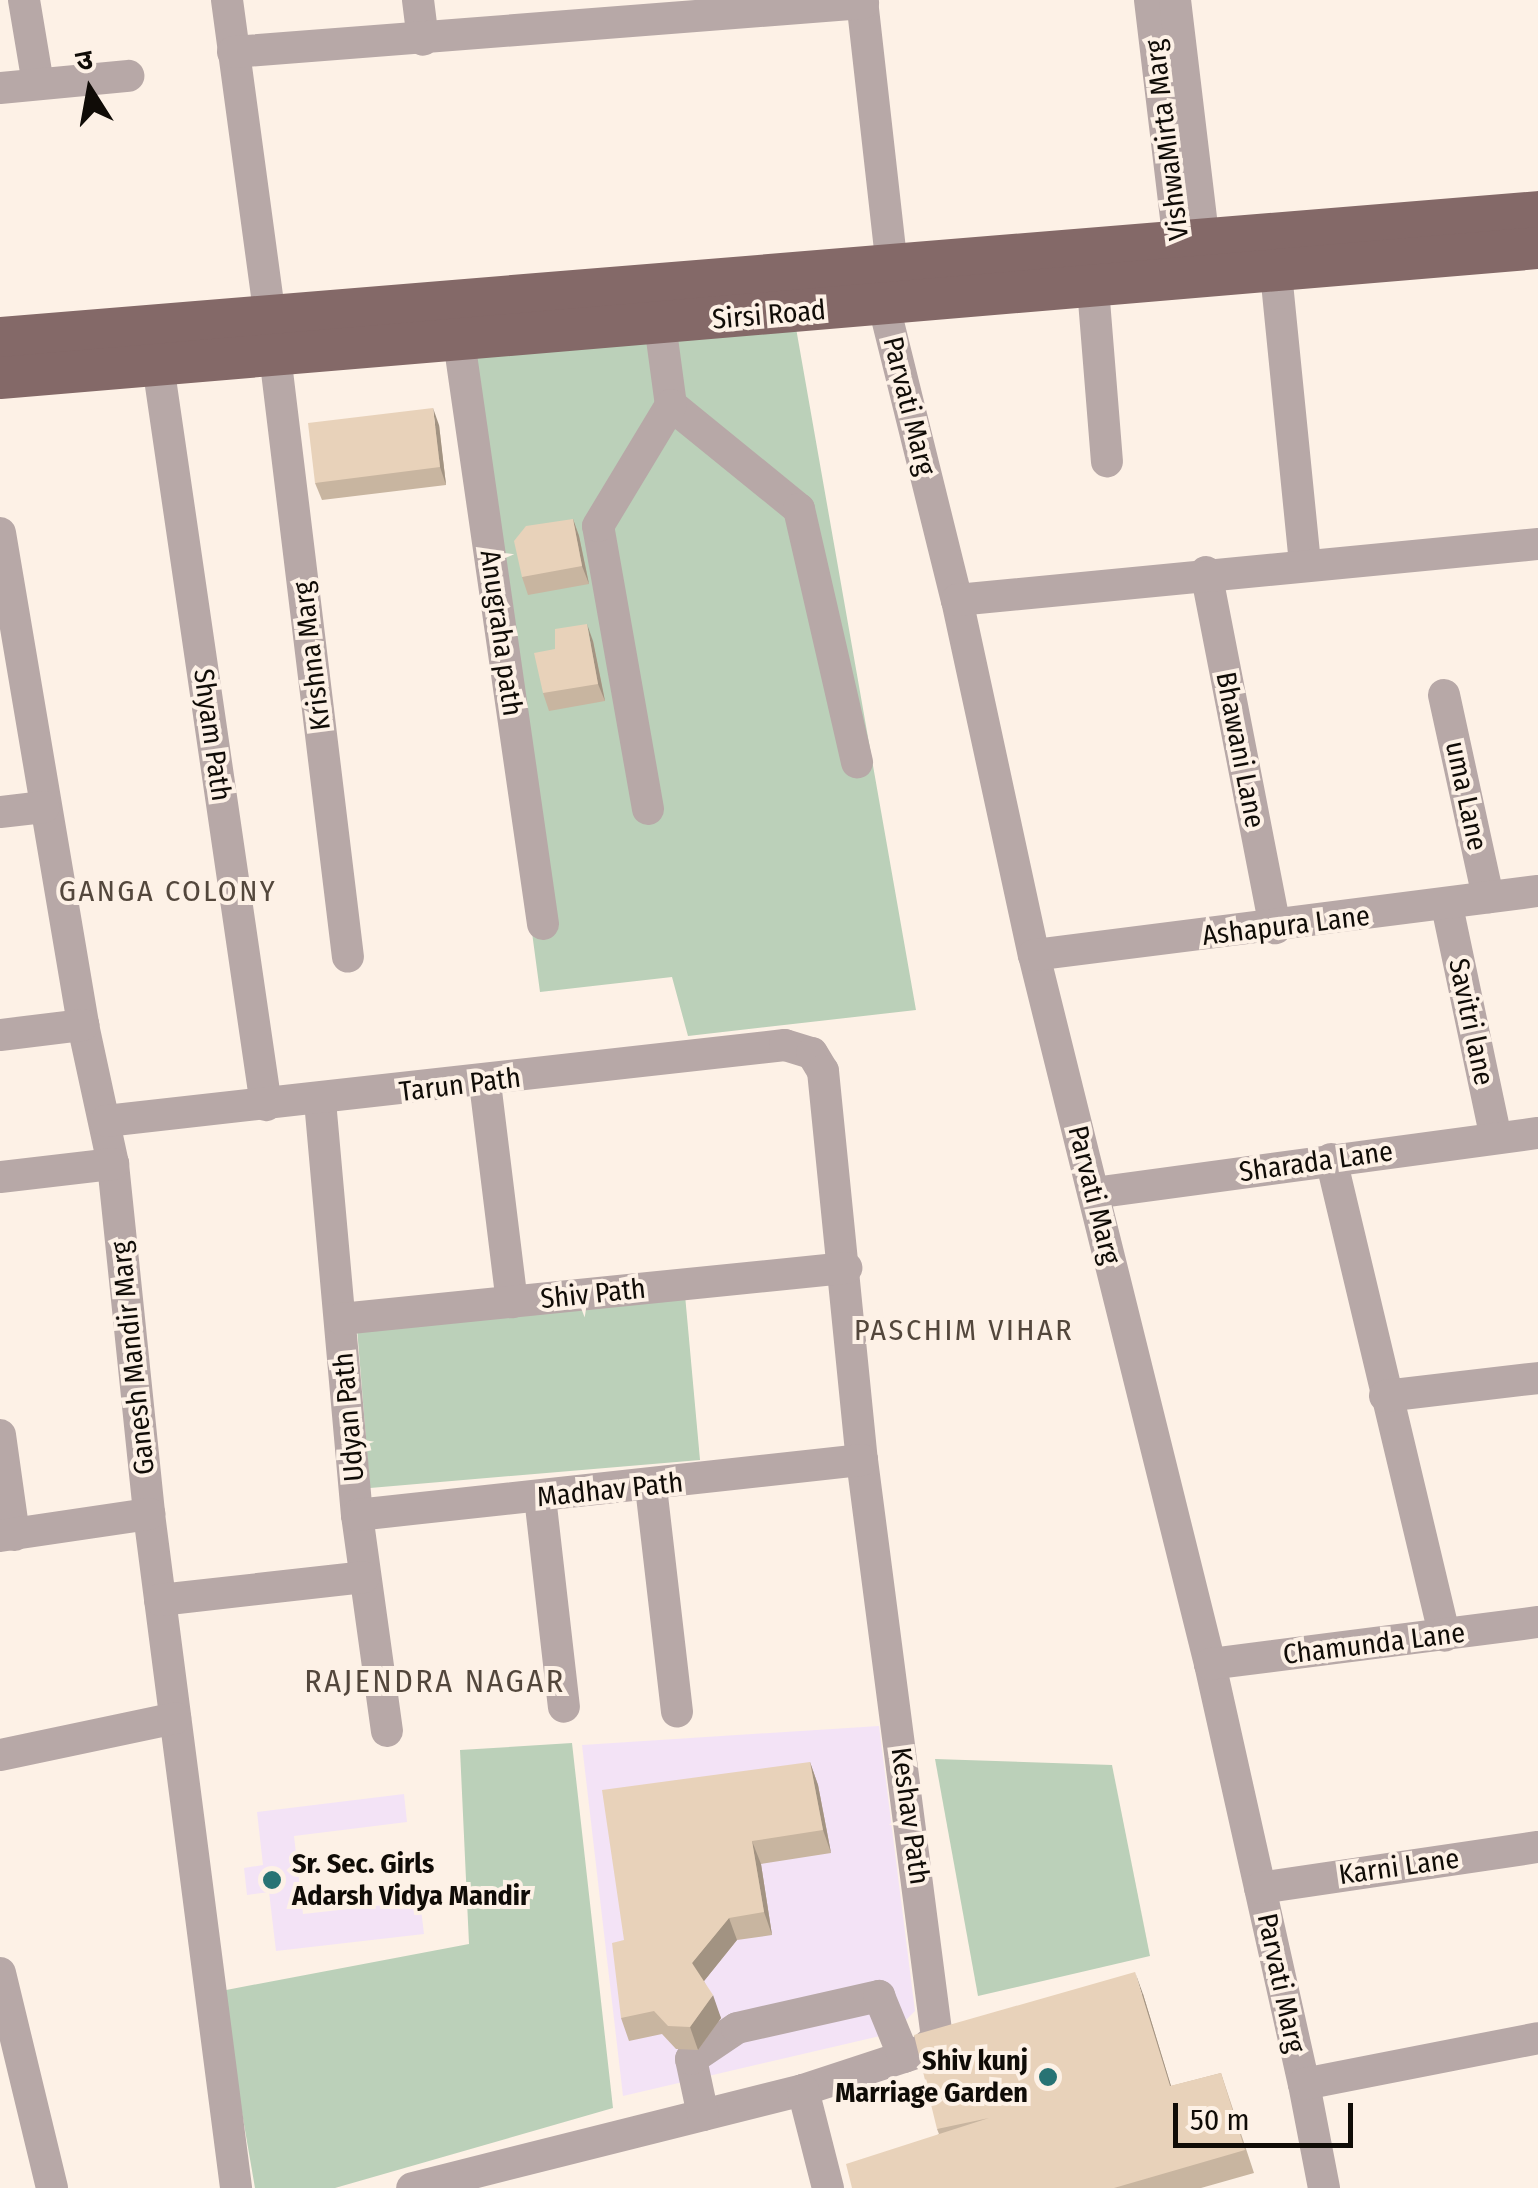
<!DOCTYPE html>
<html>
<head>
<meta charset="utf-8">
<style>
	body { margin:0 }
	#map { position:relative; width:1538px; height:2188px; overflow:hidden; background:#fdf1e6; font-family:"Fira Sans Condensed","Noto Sans Devanagari",sans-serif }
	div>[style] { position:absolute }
	.education>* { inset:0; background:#f3e3f6 }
	.green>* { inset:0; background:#bbd0b9 }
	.minor>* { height:32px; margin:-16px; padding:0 16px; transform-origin:16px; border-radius:16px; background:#b7a8a7 }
	.major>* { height:42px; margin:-21px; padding:0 21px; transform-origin:21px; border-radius:21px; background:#846968 }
	.wall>* { inset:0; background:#c8b5a0 }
	.shaded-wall>* { inset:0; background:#a29382 }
	.building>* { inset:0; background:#e8d2ba }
	.dots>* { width:28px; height:28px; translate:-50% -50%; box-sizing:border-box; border:5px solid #fdf1e6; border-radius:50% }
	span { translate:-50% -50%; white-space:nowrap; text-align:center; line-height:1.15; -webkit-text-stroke:8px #fdf1e6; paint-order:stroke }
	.street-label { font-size:28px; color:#100c07 }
	.poi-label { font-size:28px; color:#100c07; font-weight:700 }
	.left { translate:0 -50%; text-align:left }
	.right { translate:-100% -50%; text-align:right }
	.neighbourhood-label { font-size:30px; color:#53473c; letter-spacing:2.5px }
	.quarter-label { font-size:32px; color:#53473c; letter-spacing:2.5px }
	.north { position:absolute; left:40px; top:40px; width:100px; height:100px; -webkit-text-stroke:8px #fdf1e6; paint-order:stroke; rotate:349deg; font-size:28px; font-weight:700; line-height:40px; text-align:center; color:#100c07 }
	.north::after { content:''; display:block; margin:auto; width:35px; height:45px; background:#100c07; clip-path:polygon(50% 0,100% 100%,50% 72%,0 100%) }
	.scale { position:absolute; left:1173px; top:2103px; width:180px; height:45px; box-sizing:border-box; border:5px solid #100c07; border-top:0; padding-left:12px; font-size:30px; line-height:35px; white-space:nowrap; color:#100c07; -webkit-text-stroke:8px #fdf1e6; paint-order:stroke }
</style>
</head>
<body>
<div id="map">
	<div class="education">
		<div style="clip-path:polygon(879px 1726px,915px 2011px,893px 2033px,623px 2096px,582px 1745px)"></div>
		<div style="clip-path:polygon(404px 1794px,407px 1822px,294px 1836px,303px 1914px,420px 1901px,424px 1934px,276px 1951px,269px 1892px,247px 1895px,244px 1868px,263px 1865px,257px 1812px)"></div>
	</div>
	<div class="green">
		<div style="clip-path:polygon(796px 328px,916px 1010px,688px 1036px,672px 977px,540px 992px,455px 359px)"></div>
		<div style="clip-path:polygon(685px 1295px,700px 1460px,370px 1488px,357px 1328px)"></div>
		<div style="clip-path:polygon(572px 1743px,613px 2108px,335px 2188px,255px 2188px,221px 1991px,469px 1944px,460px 1750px)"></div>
		<div style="clip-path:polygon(935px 1759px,1112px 1765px,1150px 1956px,978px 1996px)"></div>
	</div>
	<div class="minor">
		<div style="left:24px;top:0;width:85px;rotate:80.5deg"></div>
		<div style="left:227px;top:0;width:319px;rotate:82.3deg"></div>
		<div style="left:418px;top:0;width:40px;rotate:82.9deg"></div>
		<div style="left:862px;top:0;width:270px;rotate:83.6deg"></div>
		<div style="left:1150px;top:0;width:263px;rotate:83.2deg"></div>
		<div style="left:1175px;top:0;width:261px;rotate:83.2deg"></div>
		<div style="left:233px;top:52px;width:632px;rotate:-4.45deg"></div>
		<div style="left:0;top:88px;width:129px;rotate:-5.4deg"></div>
		<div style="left:1276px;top:273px;width:290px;rotate:84.3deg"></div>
		<div style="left:1093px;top:288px;width:174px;rotate:85.4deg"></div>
		<div style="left:884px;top:306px;width:303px;rotate:76.1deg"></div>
		<div style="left:957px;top:600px;width:363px;rotate:77.8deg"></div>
		<div style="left:1034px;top:955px;width:731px;rotate:76.06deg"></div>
		<div style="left:1210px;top:1664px;width:430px;rotate:77.4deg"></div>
		<div style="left:660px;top:324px;width:82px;rotate:82.3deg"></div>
		<div style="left:671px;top:405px;width:165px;rotate:39.1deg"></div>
		<div style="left:799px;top:509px;width:260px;rotate:77.1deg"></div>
		<div style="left:459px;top:341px;width:589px;rotate:81.8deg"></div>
		<div style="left:275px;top:355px;width:606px;rotate:83.09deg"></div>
		<div style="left:158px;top:365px;width:748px;rotate:81.7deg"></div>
		<div style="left:0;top:533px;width:499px;rotate:80.4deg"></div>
		<div style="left:83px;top:1025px;width:142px;rotate:77.8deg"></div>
		<div style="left:113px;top:1164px;width:352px;rotate:84.1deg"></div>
		<div style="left:149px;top:1514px;width:680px;rotate:82.64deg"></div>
		<div style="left:1206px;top:572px;width:363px;rotate:79deg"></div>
		<div style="left:957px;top:600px;width:584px;rotate:-5.51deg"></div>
		<div style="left:1444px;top:695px;width:207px;rotate:77.7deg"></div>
		<div style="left:648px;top:809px;width:287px;rotate:-100deg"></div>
		<div style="left:598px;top:526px;width:141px;rotate:-58.9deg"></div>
		<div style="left:0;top:812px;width:44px;rotate:-6.5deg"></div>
		<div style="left:1447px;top:906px;width:237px;rotate:78.1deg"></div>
		<div style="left:1034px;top:955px;width:508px;rotate:-7.24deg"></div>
		<div style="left:0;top:1035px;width:84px;rotate:-6.9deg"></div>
		<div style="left:485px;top:1083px;width:221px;rotate:83deg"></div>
		<div style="left:320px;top:1101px;width:416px;rotate:84.9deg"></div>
		<div style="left:357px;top:1515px;width:218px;rotate:82.1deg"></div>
		<div style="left:106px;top:1121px;width:683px;rotate:-6.39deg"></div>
		<div style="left:785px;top:1045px;width:28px;rotate:17deg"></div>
		<div style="left:812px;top:1053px;width:21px;rotate:59deg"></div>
		<div style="left:823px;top:1071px;width:391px;rotate:84.3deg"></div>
		<div style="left:862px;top:1460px;width:583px;rotate:82.61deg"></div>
		<div style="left:937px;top:2038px;width:20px;rotate:139deg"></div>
		<div style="left:922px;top:2051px;width:125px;rotate:161.9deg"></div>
		<div style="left:803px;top:2090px;width:403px;rotate:165.9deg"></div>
		<div style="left:1331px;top:1159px;width:490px;rotate:76.6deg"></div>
		<div style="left:0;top:1177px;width:114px;rotate:-6.6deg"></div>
		<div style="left:1094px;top:1193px;width:448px;rotate:-7.7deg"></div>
		<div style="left:341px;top:1319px;width:508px;rotate:-5.77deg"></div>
		<div style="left:1385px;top:1396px;width:154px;rotate:-6.7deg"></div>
		<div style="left:0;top:1435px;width:101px;rotate:82deg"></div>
		<div style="left:651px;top:1487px;width:226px;rotate:83.4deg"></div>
		<div style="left:540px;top:1497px;width:211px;rotate:83.5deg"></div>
		<div style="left:357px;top:1515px;width:508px;rotate:-6.22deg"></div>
		<div style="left:0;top:1536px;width:151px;rotate:-8.4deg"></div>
		<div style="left:160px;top:1600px;width:205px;rotate:-6.4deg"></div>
		<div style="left:1210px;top:1664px;width:331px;rotate:-7.3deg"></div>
		<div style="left:0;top:1755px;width:179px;rotate:-11.9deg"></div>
		<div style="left:1260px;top:1888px;width:281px;rotate:-8.4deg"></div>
		<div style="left:0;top:1973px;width:221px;rotate:76.4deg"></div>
		<div style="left:803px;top:2090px;width:101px;rotate:75.7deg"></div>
		<div style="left:703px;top:2115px;width:57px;rotate:-102.1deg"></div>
		<div style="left:691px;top:2059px;width:55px;rotate:-34deg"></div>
		<div style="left:737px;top:2028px;width:146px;rotate:-12.7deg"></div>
		<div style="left:879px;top:1996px;width:66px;rotate:67.7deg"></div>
		<div style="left:1324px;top:2188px;width:106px;rotate:-100.9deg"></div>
		<div style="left:1304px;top:2084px;width:238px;rotate:-11.1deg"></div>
	</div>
	<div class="major">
		<div style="left:0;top:338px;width:1543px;rotate:-4.68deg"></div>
		<div style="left:0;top:378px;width:1543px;rotate:-4.83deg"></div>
	</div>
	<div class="wall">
		<div style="clip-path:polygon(439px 425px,446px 485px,322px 500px,315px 483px)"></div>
		<div style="clip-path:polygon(573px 519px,579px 536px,589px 584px,528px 595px,522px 577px)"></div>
		<div style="clip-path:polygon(593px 641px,605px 701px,549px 711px,543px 693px)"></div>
		<div style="clip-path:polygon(810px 1762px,818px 1785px,831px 1853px,761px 1864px,772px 1935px,737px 1940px,704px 1981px,721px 2018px,698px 2050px,676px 2049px,662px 2034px,629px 2041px,621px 2018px)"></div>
		<div style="clip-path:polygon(1143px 1994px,1171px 2086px,1221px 2073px,1254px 2173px,1201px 2188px,852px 2188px,939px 2134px,937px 2129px)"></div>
	</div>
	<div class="shaded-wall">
		<div style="clip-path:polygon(433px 408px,439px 425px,446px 485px,440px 467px)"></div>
		<div style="clip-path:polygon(573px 519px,579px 536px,589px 584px,582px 566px)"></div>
		<div style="clip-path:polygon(587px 624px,593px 641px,605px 701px,598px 684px)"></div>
		<div style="clip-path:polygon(810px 1762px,818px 1785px,831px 1853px,823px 1830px)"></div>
		<div style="clip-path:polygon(752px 1841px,761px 1864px,772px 1935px,764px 1912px)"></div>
		<div style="clip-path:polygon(729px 1918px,737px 1940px,700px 1986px,692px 1963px)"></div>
		<div style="clip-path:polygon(1135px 1972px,1143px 1994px,1178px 2109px,1170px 2086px)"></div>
		<div style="clip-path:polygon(713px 1995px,721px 2018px,698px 2050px,690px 2027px)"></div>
	</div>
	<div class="building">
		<div style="clip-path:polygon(433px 408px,440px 467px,315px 483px,308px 423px)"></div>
		<div style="clip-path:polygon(573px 519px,582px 566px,522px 577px,514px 541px,526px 526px)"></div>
		<div style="clip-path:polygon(587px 624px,598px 684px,543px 693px,534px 653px,555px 649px,555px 629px)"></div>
		<div style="clip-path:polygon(810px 1762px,823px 1830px,752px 1841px,764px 1912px,729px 1918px,692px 1963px,713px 1995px,690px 2027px,668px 2026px,654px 2011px,621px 2018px,612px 1943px,624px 1940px,602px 1790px)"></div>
		<div style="clip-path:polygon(1135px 1972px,1170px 2086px,1221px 2073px,1245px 2150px,1114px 2188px,852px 2188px,846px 2164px,989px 2118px,937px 2129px,914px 2035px)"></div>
	</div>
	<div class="dots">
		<div style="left:272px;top:1880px;background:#287374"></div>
		<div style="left:1048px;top:2077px;background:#287374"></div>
	</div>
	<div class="street-label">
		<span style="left:1167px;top:140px;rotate:-97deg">VishwaMirta Marg</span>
		<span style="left:769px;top:315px;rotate:-5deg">Sirsi Road</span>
		<span style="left:909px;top:406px;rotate:76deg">Parvati Marg</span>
		<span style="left:501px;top:633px;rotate:82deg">Anugraha path</span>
		<span style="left:312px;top:656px;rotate:-97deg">Krishna Marg</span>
		<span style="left:212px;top:735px;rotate:82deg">Shyam Path</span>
		<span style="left:1240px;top:750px;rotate:79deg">Bhawani Lane</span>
		<span style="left:1466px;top:796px;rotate:78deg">uma Lane</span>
		<span style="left:1286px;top:926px;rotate:-7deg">Ashapura Lane</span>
		<span style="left:1471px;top:1022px;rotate:78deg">Savitri lane</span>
		<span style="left:460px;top:1085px;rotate:-7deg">Tarun Path</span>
		<span style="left:1316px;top:1162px;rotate:-8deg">Sharada Lane</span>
		<span style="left:1094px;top:1195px;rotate:76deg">Parvati Marg</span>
		<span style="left:593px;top:1294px;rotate:-6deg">Shiv Path</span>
		<span style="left:133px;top:1358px;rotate:-96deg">Ganesh Mandir Marg</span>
		<span style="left:349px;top:1417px;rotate:-95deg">Udyan Path</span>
		<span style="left:610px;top:1490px;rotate:-6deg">Madhav Path</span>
		<span style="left:1374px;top:1644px;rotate:-7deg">Chamunda Lane</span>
		<span style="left:910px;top:1816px;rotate:82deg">Keshav Path</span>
		<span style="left:1399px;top:1867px;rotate:-8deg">Karni Lane</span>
		<span style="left:1281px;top:1983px;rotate:78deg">Parvati Marg</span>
	</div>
	<div class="poi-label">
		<span class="left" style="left:292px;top:1880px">Sr. Sec. Girls<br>Adarsh Vidya Mandir</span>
		<span class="right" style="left:1028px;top:2077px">Shiv kunj<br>Marriage Garden</span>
	</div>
	<div class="neighbourhood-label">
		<span style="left:168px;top:891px">GANGA COLONY</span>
		<span style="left:964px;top:1330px">PASCHIM VIHAR</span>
	</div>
	<div class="quarter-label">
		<span style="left:435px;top:1681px">RAJENDRA NAGAR</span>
	</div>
	<div class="north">उ</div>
	<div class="scale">50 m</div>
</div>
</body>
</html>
